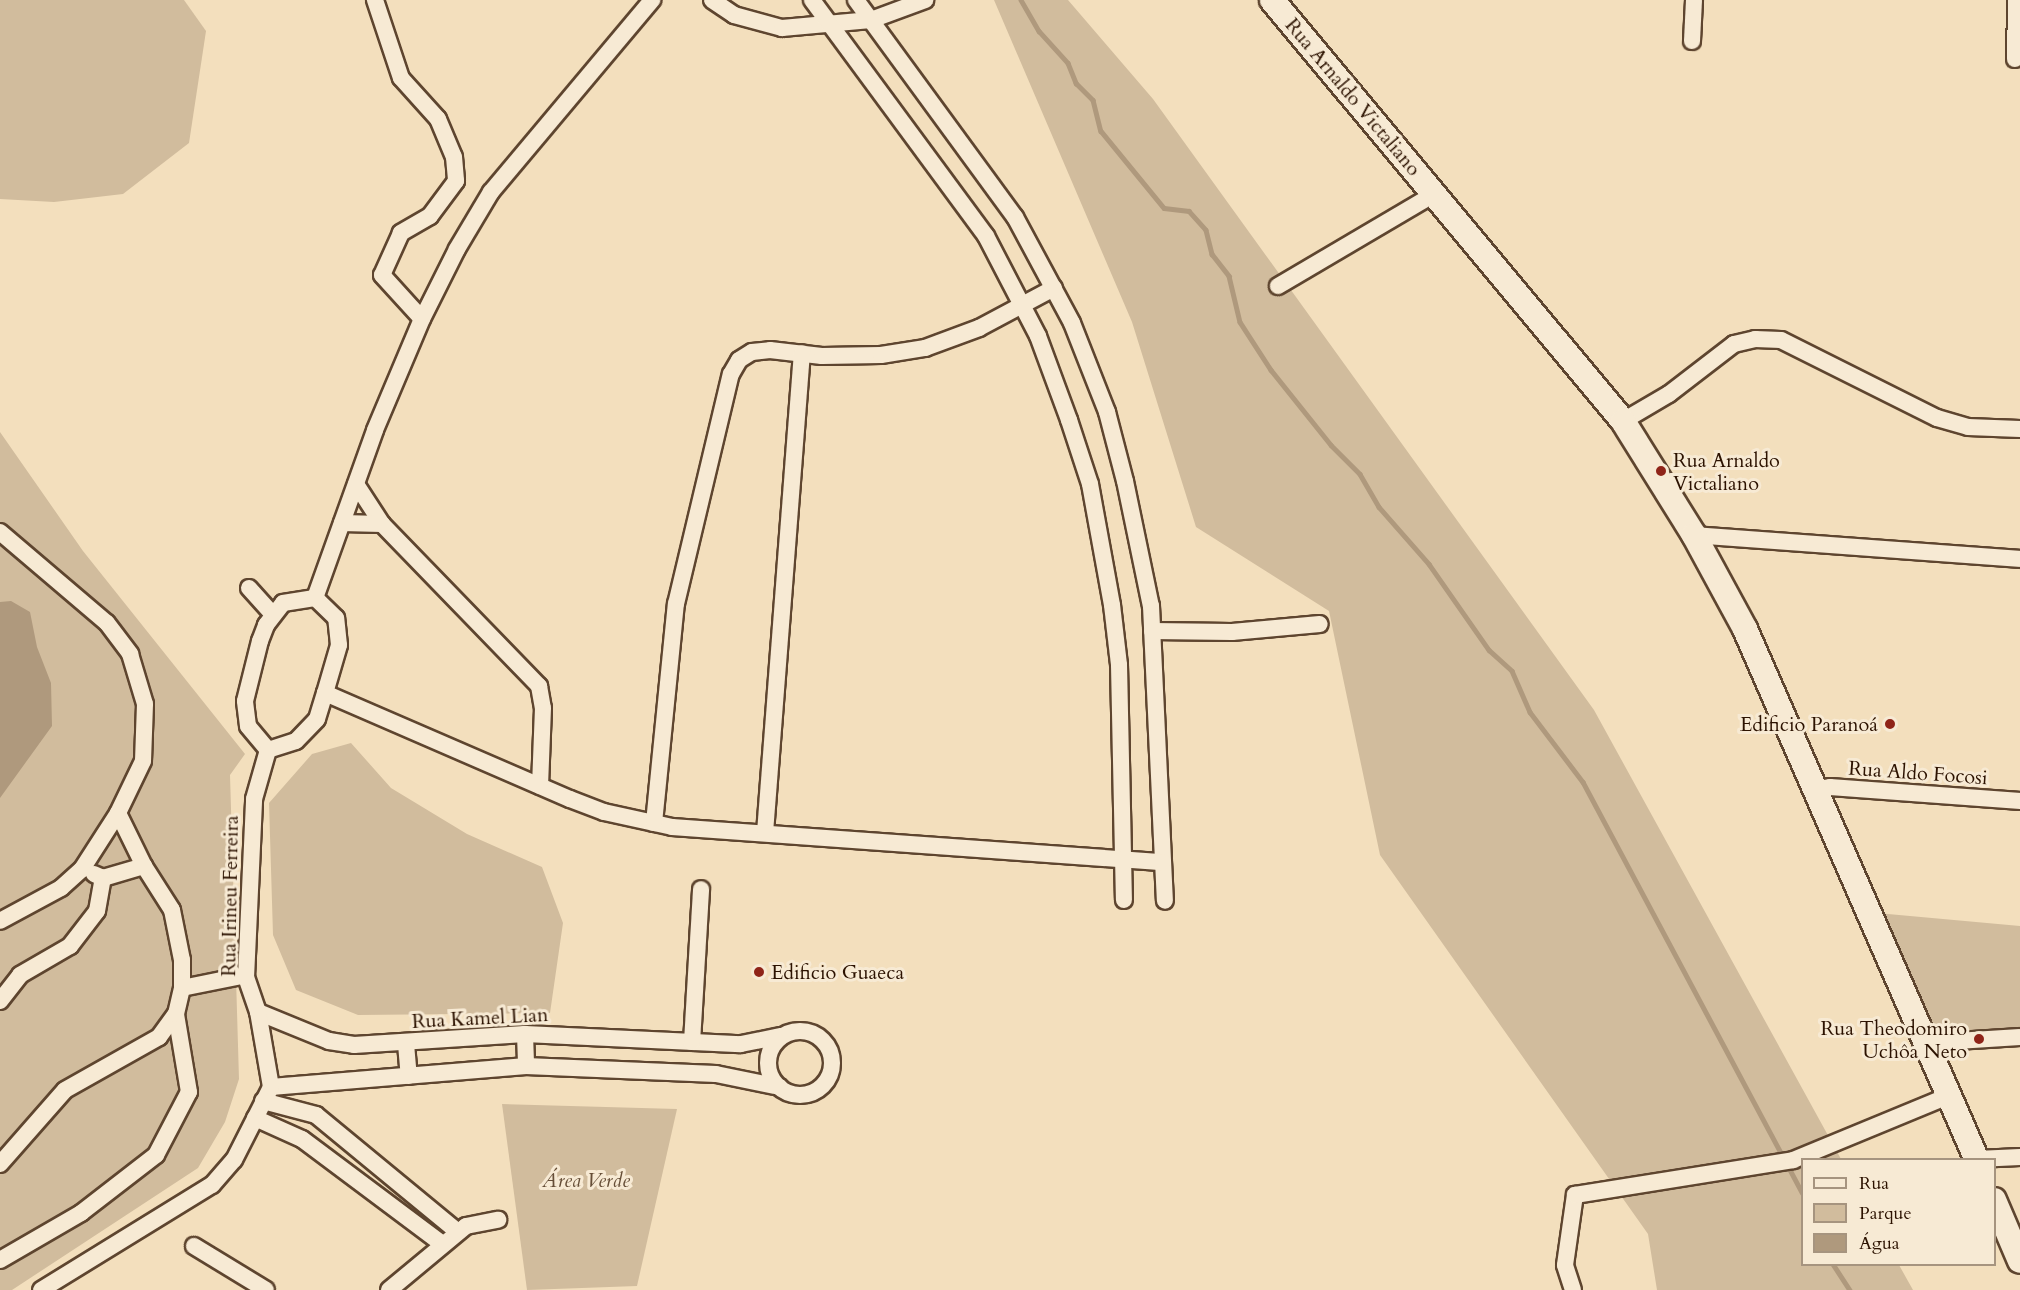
<!DOCTYPE html>
<html>
<head>
<meta charset="utf-8">
<style>
	body { margin:0 }
	#map { position:relative; width:2020px; height:1290px; overflow:hidden; background:#f3dfbd; font-family:Cardo,serif }
	div>[style] { position:absolute }
	.green>* { inset:0; background:#d1bc9d }
	.water>* { inset:0; background:#af997d }
	.stream>* { height:4.5px; margin:-2.25px; padding:0 2.25px; transform-origin:2.25px; border-radius:2.25px; background:#af997d }
	.roads { filter:drop-shadow(2px 0 #5e452f) drop-shadow(-2px 0 #5e452f) drop-shadow(0 2px #5e452f) drop-shadow(0 -2px #5e452f) }
	.street>* { height:16px; margin:-8px; padding:0 8px; transform-origin:8px; border-radius:8px; background:#f7ead4 }
	.street>.ring { margin:-8px; padding:0; box-sizing:content-box; background:none; border:16px solid #f7ead4; border-radius:50% }
	.secondary>* { height:24px; margin:-12px; padding:0 12px; transform-origin:12px; border-radius:12px; background:#f7ead4 }
	.dots>* { width:16px; height:16px; translate:-50% -50%; box-sizing:border-box; border:3px solid #f7ead4; border-radius:50% }
	span { translate:-50% -50%; white-space:nowrap; text-align:center; line-height:1.15; -webkit-text-stroke:6px #f7ead4; paint-order:stroke }
	.street-label { font-size:20px; color:#2c1200 }
	.poi-label { font-size:20px; color:#2c1200 }
	.left { translate:0 -50%; text-align:left }
	.right { translate:-100% -50%; text-align:right }
	.park-label { font-size:20px; color:#664e37; font-style:italic }
	.legend { position:absolute; left:1801px; top:1158px; width:195px; height:108px; box-sizing:border-box; background:#f7ead4; border:2px solid #a6947f; margin:0; padding:8px 10px; list-style:none; font-size:18px; color:#2c1200 }
	.legend li { display:flex; align-items:center; gap:12px; height:30px }
	.legend b { width:30px; border:2px solid #a6947f }
</style>
</head>
<body>
<div id="map">
	<div class="green">
		<div style="clip-path:polygon(0 0,184px 0,206px 31px,189px 143px,123px 194px,54px 202px,0 199px)"></div>
		<div style="clip-path:polygon(994px 0,1068px 0,1153px 99px,1594px 710px,1841px 1159px,1802px 1160px,1802px 1264px,1899px 1265px,1913px 1290px,1657px 1290px,1648px 1234px,1380px 855px,1329px 611px,1196px 527px,1132px 322px)"></div>
		<div style="clip-path:polygon(0 432px,83px 551px,245px 754px,230px 775px,239px 1079px,225px 1122px,198px 1168px,12px 1290px,0 1290px)"></div>
		<div style="clip-path:polygon(351px 743px,391px 788px,467px 834px,542px 867px,563px 923px,550px 1013px,358px 1015px,296px 990px,273px 935px,269px 803px,312px 754px)"></div>
		<div style="clip-path:polygon(1866px 912px,2020px 926px,2020px 1036px,1925px 1043px)"></div>
		<div style="clip-path:polygon(502px 1104px,677px 1109px,637px 1286px,527px 1290px)"></div>
	</div>
	<div class="water">
		<div style="clip-path:polygon(11px 601px,30px 612px,37px 647px,51px 683px,52px 726px,0 798px,0 602px)"></div>
	</div>
	<div class="stream">
		<div style="left:1021px;top:0;width:36px;rotate:60deg"></div>
		<div style="left:1039px;top:31px;width:43px;rotate:47.8deg"></div>
		<div style="left:1068px;top:63px;width:22px;rotate:68deg"></div>
		<div style="left:1076px;top:83px;width:24px;rotate:45deg"></div>
		<div style="left:1093px;top:100px;width:32px;rotate:76deg"></div>
		<div style="left:1101px;top:131px;width:99px;rotate:50.7deg"></div>
		<div style="left:1164px;top:208px;width:25px;rotate:7deg"></div>
		<div style="left:1189px;top:211px;width:25px;rotate:48deg"></div>
		<div style="left:1206px;top:230px;width:25px;rotate:76deg"></div>
		<div style="left:1212px;top:254px;width:28px;rotate:52deg"></div>
		<div style="left:1229px;top:276px;width:47px;rotate:76.6deg"></div>
		<div style="left:1240px;top:322px;width:57px;rotate:57.1deg"></div>
		<div style="left:1271px;top:370px;width:96px;rotate:51.3deg"></div>
		<div style="left:1331px;top:445px;width:41px;rotate:45deg"></div>
		<div style="left:1360px;top:474px;width:38px;rotate:60deg"></div>
		<div style="left:1379px;top:507px;width:76px;rotate:48.7deg"></div>
		<div style="left:1429px;top:564px;width:105px;rotate:55.1deg"></div>
		<div style="left:1489px;top:650px;width:31px;rotate:42deg"></div>
		<div style="left:1512px;top:671px;width:45px;rotate:66.3deg"></div>
		<div style="left:1530px;top:712px;width:88px;rotate:52.9deg"></div>
		<div style="left:1583px;top:782px;width:425px;rotate:61.9deg"></div>
		<div style="left:1787px;top:1164px;width:32px;rotate:62deg"></div>
		<div style="left:1833px;top:1264px;width:31px;rotate:57deg"></div>
	</div>
	<div class="roads">
		<div class="street">
			<div style="left:375px;top:0;width:82px;rotate:71.6deg"></div>
			<div style="left:401px;top:78px;width:55px;rotate:47.9deg"></div>
			<div style="left:438px;top:119px;width:41px;rotate:67.2deg"></div>
			<div style="left:454px;top:157px;width:24px;rotate:85deg"></div>
			<div style="left:456px;top:181px;width:44px;rotate:126.6deg"></div>
			<div style="left:430px;top:216px;width:34px;rotate:150deg"></div>
			<div style="left:401px;top:233px;width:46px;rotate:114.3deg"></div>
			<div style="left:382px;top:275px;width:59px;rotate:47.7deg"></div>
			<div style="left:712px;top:0;width:27px;rotate:34deg"></div>
			<div style="left:734px;top:15px;width:50px;rotate:15.2deg"></div>
			<div style="left:782px;top:28px;width:89px;rotate:-5.1deg"></div>
			<div style="left:871px;top:20px;width:58px;rotate:-20.3deg"></div>
			<div style="left:812px;top:0;width:293px;rotate:53.6deg"></div>
			<div style="left:986px;top:236px;width:113px;rotate:62.5deg"></div>
			<div style="left:1038px;top:336px;width:90px;rotate:69.7deg"></div>
			<div style="left:1069px;top:420px;width:67px;rotate:71.8deg"></div>
			<div style="left:1090px;top:484px;width:123px;rotate:79.7deg"></div>
			<div style="left:1112px;top:605px;width:60px;rotate:83.3deg"></div>
			<div style="left:1119px;top:665px;width:235px;rotate:88.8deg"></div>
			<div style="left:856px;top:0;width:269px;rotate:53.8deg"></div>
			<div style="left:1015px;top:217px;width:120px;rotate:61.7deg"></div>
			<div style="left:1072px;top:323px;width:96px;rotate:68.5deg"></div>
			<div style="left:1107px;top:412px;width:71px;rotate:75.4deg"></div>
			<div style="left:1125px;top:481px;width:128px;rotate:78.3deg"></div>
			<div style="left:1151px;top:606px;width:295px;rotate:87.3deg"></div>
			<div style="left:1692px;top:41px;width:41px;rotate:-87.2deg"></div>
			<div style="left:2015px;top:59px;width:59px;rotate:-89deg"></div>
			<div style="left:1278px;top:286px;width:181px;rotate:-30.5deg"></div>
			<div style="left:1623px;top:421px;width:53px;rotate:-30.4deg"></div>
			<div style="left:1669px;top:394px;width:82px;rotate:-37.6deg"></div>
			<div style="left:1734px;top:344px;width:22px;rotate:-13deg"></div>
			<div style="left:1755px;top:339px;width:26px;rotate:2deg"></div>
			<div style="left:1781px;top:340px;width:174px;rotate:26.6deg"></div>
			<div style="left:1937px;top:418px;width:32px;rotate:16deg"></div>
			<div style="left:1968px;top:427px;width:52px;rotate:2.2deg"></div>
			<div style="left:356px;top:484px;width:48px;rotate:57deg"></div>
			<div style="left:382px;top:524px;width:226px;rotate:45.9deg"></div>
			<div style="left:539px;top:686px;width:22px;rotate:80deg"></div>
			<div style="left:543px;top:708px;width:78px;rotate:92.2deg"></div>
			<div style="left:342px;top:523px;width:40px;rotate:1.4deg"></div>
			<div style="left:0;top:532px;width:140px;rotate:40.4deg"></div>
			<div style="left:107px;top:623px;width:39px;rotate:53deg"></div>
			<div style="left:130px;top:654px;width:52px;rotate:73.3deg"></div>
			<div style="left:145px;top:704px;width:57px;rotate:92deg"></div>
			<div style="left:143px;top:761px;width:58px;rotate:115.7deg"></div>
			<div style="left:118px;top:813px;width:67px;rotate:122.7deg"></div>
			<div style="left:82px;top:869px;width:28px;rotate:138deg"></div>
			<div style="left:61px;top:888px;width:69px;rotate:151.6deg"></div>
			<div style="left:1694px;top:535px;width:327px;rotate:4.2deg"></div>
			<div style="left:249px;top:588px;width:36px;rotate:48deg"></div>
			<div style="left:315px;top:598px;width:178px;rotate:-70.3deg"></div>
			<div style="left:375px;top:430px;width:121px;rotate:-67.1deg"></div>
			<div style="left:422px;top:319px;width:78px;rotate:-63.4deg"></div>
			<div style="left:457px;top:249px;width:66px;rotate:-59.2deg"></div>
			<div style="left:491px;top:192px;width:251px;rotate:-50deg"></div>
			<div style="left:1152px;top:631px;width:80px;rotate:0.7deg"></div>
			<div style="left:1232px;top:632px;width:88px;rotate:-5.2deg"></div>
			<div style="left:325px;top:693px;width:267px;rotate:23.4deg"></div>
			<div style="left:570px;top:799px;width:36px;rotate:21deg"></div>
			<div style="left:604px;top:812px;width:70px;rotate:12.4deg"></div>
			<div style="left:672px;top:827px;width:492px;rotate:4.1deg"></div>
			<div style="left:268px;top:750px;width:31px;rotate:-130deg"></div>
			<div style="left:248px;top:726px;width:25px;rotate:-97deg"></div>
			<div style="left:245px;top:701px;width:62px;rotate:-76deg"></div>
			<div style="left:260px;top:641px;width:17px;rotate:-69deg"></div>
			<div style="left:266px;top:625px;width:28px;rotate:-52deg"></div>
			<div style="left:283px;top:603px;width:32px;rotate:-9deg"></div>
			<div style="left:268px;top:750px;width:29px;rotate:-18deg"></div>
			<div style="left:296px;top:741px;width:30px;rotate:-46deg"></div>
			<div style="left:317px;top:719px;width:27px;rotate:-73deg"></div>
			<div style="left:325px;top:693px;width:50px;rotate:-73.7deg"></div>
			<div style="left:339px;top:645px;width:27px;rotate:-96deg"></div>
			<div style="left:336px;top:618px;width:29px;rotate:-136deg"></div>
			<div style="left:1813px;top:790px;width:17px;rotate:-10deg"></div>
			<div style="left:1830px;top:787px;width:191px;rotate:4.2deg"></div>
			<div style="left:118px;top:813px;width:59px;rotate:63.9deg"></div>
			<div style="left:144px;top:866px;width:52px;rotate:57.5deg"></div>
			<div style="left:172px;top:910px;width:51px;rotate:78.7deg"></div>
			<div style="left:182px;top:960px;width:28px;rotate:90deg"></div>
			<div style="left:182px;top:988px;width:65px;rotate:-11.5deg"></div>
			<div style="left:654px;top:823px;width:220px;rotate:-84.3deg"></div>
			<div style="left:676px;top:604px;width:236px;rotate:-76.6deg"></div>
			<div style="left:731px;top:374px;width:16px;rotate:-60deg"></div>
			<div style="left:739px;top:360px;width:15px;rotate:-32deg"></div>
			<div style="left:752px;top:352px;width:18px;rotate:-6deg"></div>
			<div style="left:770px;top:350px;width:52px;rotate:6.6deg"></div>
			<div style="left:822px;top:356px;width:59px;rotate:-1deg"></div>
			<div style="left:881px;top:355px;width:45px;rotate:-9deg"></div>
			<div style="left:925px;top:348px;width:58px;rotate:-20.3deg"></div>
			<div style="left:979px;top:328px;width:85px;rotate:-28.1deg"></div>
			<div style="left:765px;top:833px;width:481px;rotate:-85.6deg"></div>
			<div style="left:94px;top:874px;width:10px;rotate:24deg"></div>
			<div style="left:103px;top:878px;width:43px;rotate:-16.3deg"></div>
			<div style="left:0;top:1001px;width:33px;rotate:-52deg"></div>
			<div style="left:20px;top:975px;width:58px;rotate:-30.1deg"></div>
			<div style="left:70px;top:946px;width:44px;rotate:-52.4deg"></div>
			<div style="left:97px;top:911px;width:34px;rotate:-80deg"></div>
			<div style="left:258px;top:1012px;width:77px;rotate:22.2deg"></div>
			<div style="left:329px;top:1041px;width:25px;rotate:9deg"></div>
			<div style="left:354px;top:1045px;width:171px;rotate:-3.7deg"></div>
			<div style="left:525px;top:1034px;width:216px;rotate:2.7deg"></div>
			<div style="left:741px;top:1044px;width:41px;rotate:-11.3deg"></div>
			<div class="ring" style="left:768px;top:1031px;width:48px;height:48px"></div>
			<div style="left:525px;top:1034px;width:32px;rotate:88deg"></div>
			<div style="left:692px;top:1042px;width:153px;rotate:-86.6deg"></div>
			<div style="left:1925px;top:1043px;width:95px;rotate:-3.6deg"></div>
			<div style="left:406px;top:1044px;width:32px;rotate:85deg"></div>
			<div style="left:271px;top:1087px;width:256px;rotate:-4.7deg"></div>
			<div style="left:526px;top:1066px;width:190px;rotate:2.4deg"></div>
			<div style="left:716px;top:1074px;width:65px;rotate:11.5deg"></div>
			<div style="left:263px;top:1101px;width:55px;rotate:14.8deg"></div>
			<div style="left:316px;top:1115px;width:184px;rotate:39.5deg"></div>
			<div style="left:255px;top:1118px;width:51px;rotate:24.1deg"></div>
			<div style="left:302px;top:1139px;width:174px;rotate:36.8deg"></div>
			<div style="left:1977px;top:1159px;width:43px;rotate:-2.7deg"></div>
			<div style="left:0;top:1164px;width:98px;rotate:-48.7deg"></div>
			<div style="left:65px;top:1090px;width:108px;rotate:-29.4deg"></div>
			<div style="left:159px;top:1037px;width:29px;rotate:-54deg"></div>
			<div style="left:194px;top:1246px;width:84px;rotate:31.4deg"></div>
			<div style="left:0;top:1260px;width:94px;rotate:-30.1deg"></div>
			<div style="left:81px;top:1213px;width:95px;rotate:-37.7deg"></div>
			<div style="left:156px;top:1155px;width:71px;rotate:-62.4deg"></div>
			<div style="left:189px;top:1092px;width:79px;rotate:-99.5deg"></div>
			<div style="left:176px;top:1014px;width:27px;rotate:-77deg"></div>
			<div style="left:41px;top:1290px;width:201px;rotate:-31.6deg"></div>
			<div style="left:212px;top:1185px;width:33px;rotate:-49deg"></div>
			<div style="left:234px;top:1160px;width:82px;rotate:-63.1deg"></div>
			<div style="left:271px;top:1087px;width:76px;rotate:-99.8deg"></div>
			<div style="left:258px;top:1012px;width:36px;rotate:-109deg"></div>
			<div style="left:246px;top:978px;width:179px;rotate:-87.4deg"></div>
			<div style="left:254px;top:799px;width:51px;rotate:-74.1deg"></div>
			<div style="left:389px;top:1290px;width:100px;rotate:-39.7deg"></div>
			<div style="left:466px;top:1226px;width:33px;rotate:-11deg"></div>
			<div style="left:1573px;top:1290px;width:26px;rotate:-108deg"></div>
			<div style="left:1565px;top:1265px;width:71px;rotate:-81.9deg"></div>
			<div style="left:1575px;top:1195px;width:221px;rotate:-9.1deg"></div>
			<div style="left:1793px;top:1160px;width:168px;rotate:-22.4deg"></div>
		</div>
		<div class="secondary">
			<div style="left:1272px;top:0;width:548px;rotate:50.18deg"></div>
			<div style="left:1623px;top:421px;width:134px;rotate:58.1deg"></div>
			<div style="left:1694px;top:535px;width:107px;rotate:61.5deg"></div>
			<div style="left:1745px;top:629px;width:579px;rotate:66.4deg"></div>
			<div style="left:1994px;top:1200px;width:66px;rotate:66.9deg"></div>
		</div>
	</div>
	<div class="dots">
		<div style="left:1661px;top:471px;background:#8f2418"></div>
		<div style="left:1890px;top:724px;background:#8f2418"></div>
		<div style="left:759px;top:972px;background:#8f2418"></div>
		<div style="left:1979px;top:1039px;background:#8f2418"></div>
	</div>
	<div class="street-label">
		<span style="left:1353px;top:97px;rotate:50deg">Rua Arnaldo Victaliano</span>
		<span style="left:1918px;top:773px;rotate:4deg">Rua Aldo Focosi</span>
		<span style="left:230px;top:896px;rotate:-89deg">Rua Irineu Ferreira</span>
		<span style="left:480px;top:1018px;rotate:-3deg">Rua Kamel Lian</span>
	</div>
	<div class="poi-label">
		<span class="left" style="left:1673px;top:472px">Rua Arnaldo<br>Victaliano</span>
		<span class="right" style="left:1878px;top:724px">Edificio Paranoá</span>
		<span class="left" style="left:771px;top:972px">Edificio Guaeca</span>
		<span class="right" style="left:1967px;top:1040px">Rua Theodomiro<br>Uchôa Neto</span>
	</div>
	<div class="park-label">
		<span style="left:586px;top:1180px">Área Verde</span>
	</div>
	<ul class="legend">
	<li><b style="height:8px;background:#f7ead4"></b>Rua</li>
	<li><b style="height:16px;background:#d1bc9d"></b>Parque</li>
	<li><b style="height:16px;background:#af997d"></b>Água</li>
	</ul>
</div>
</body>
</html>
